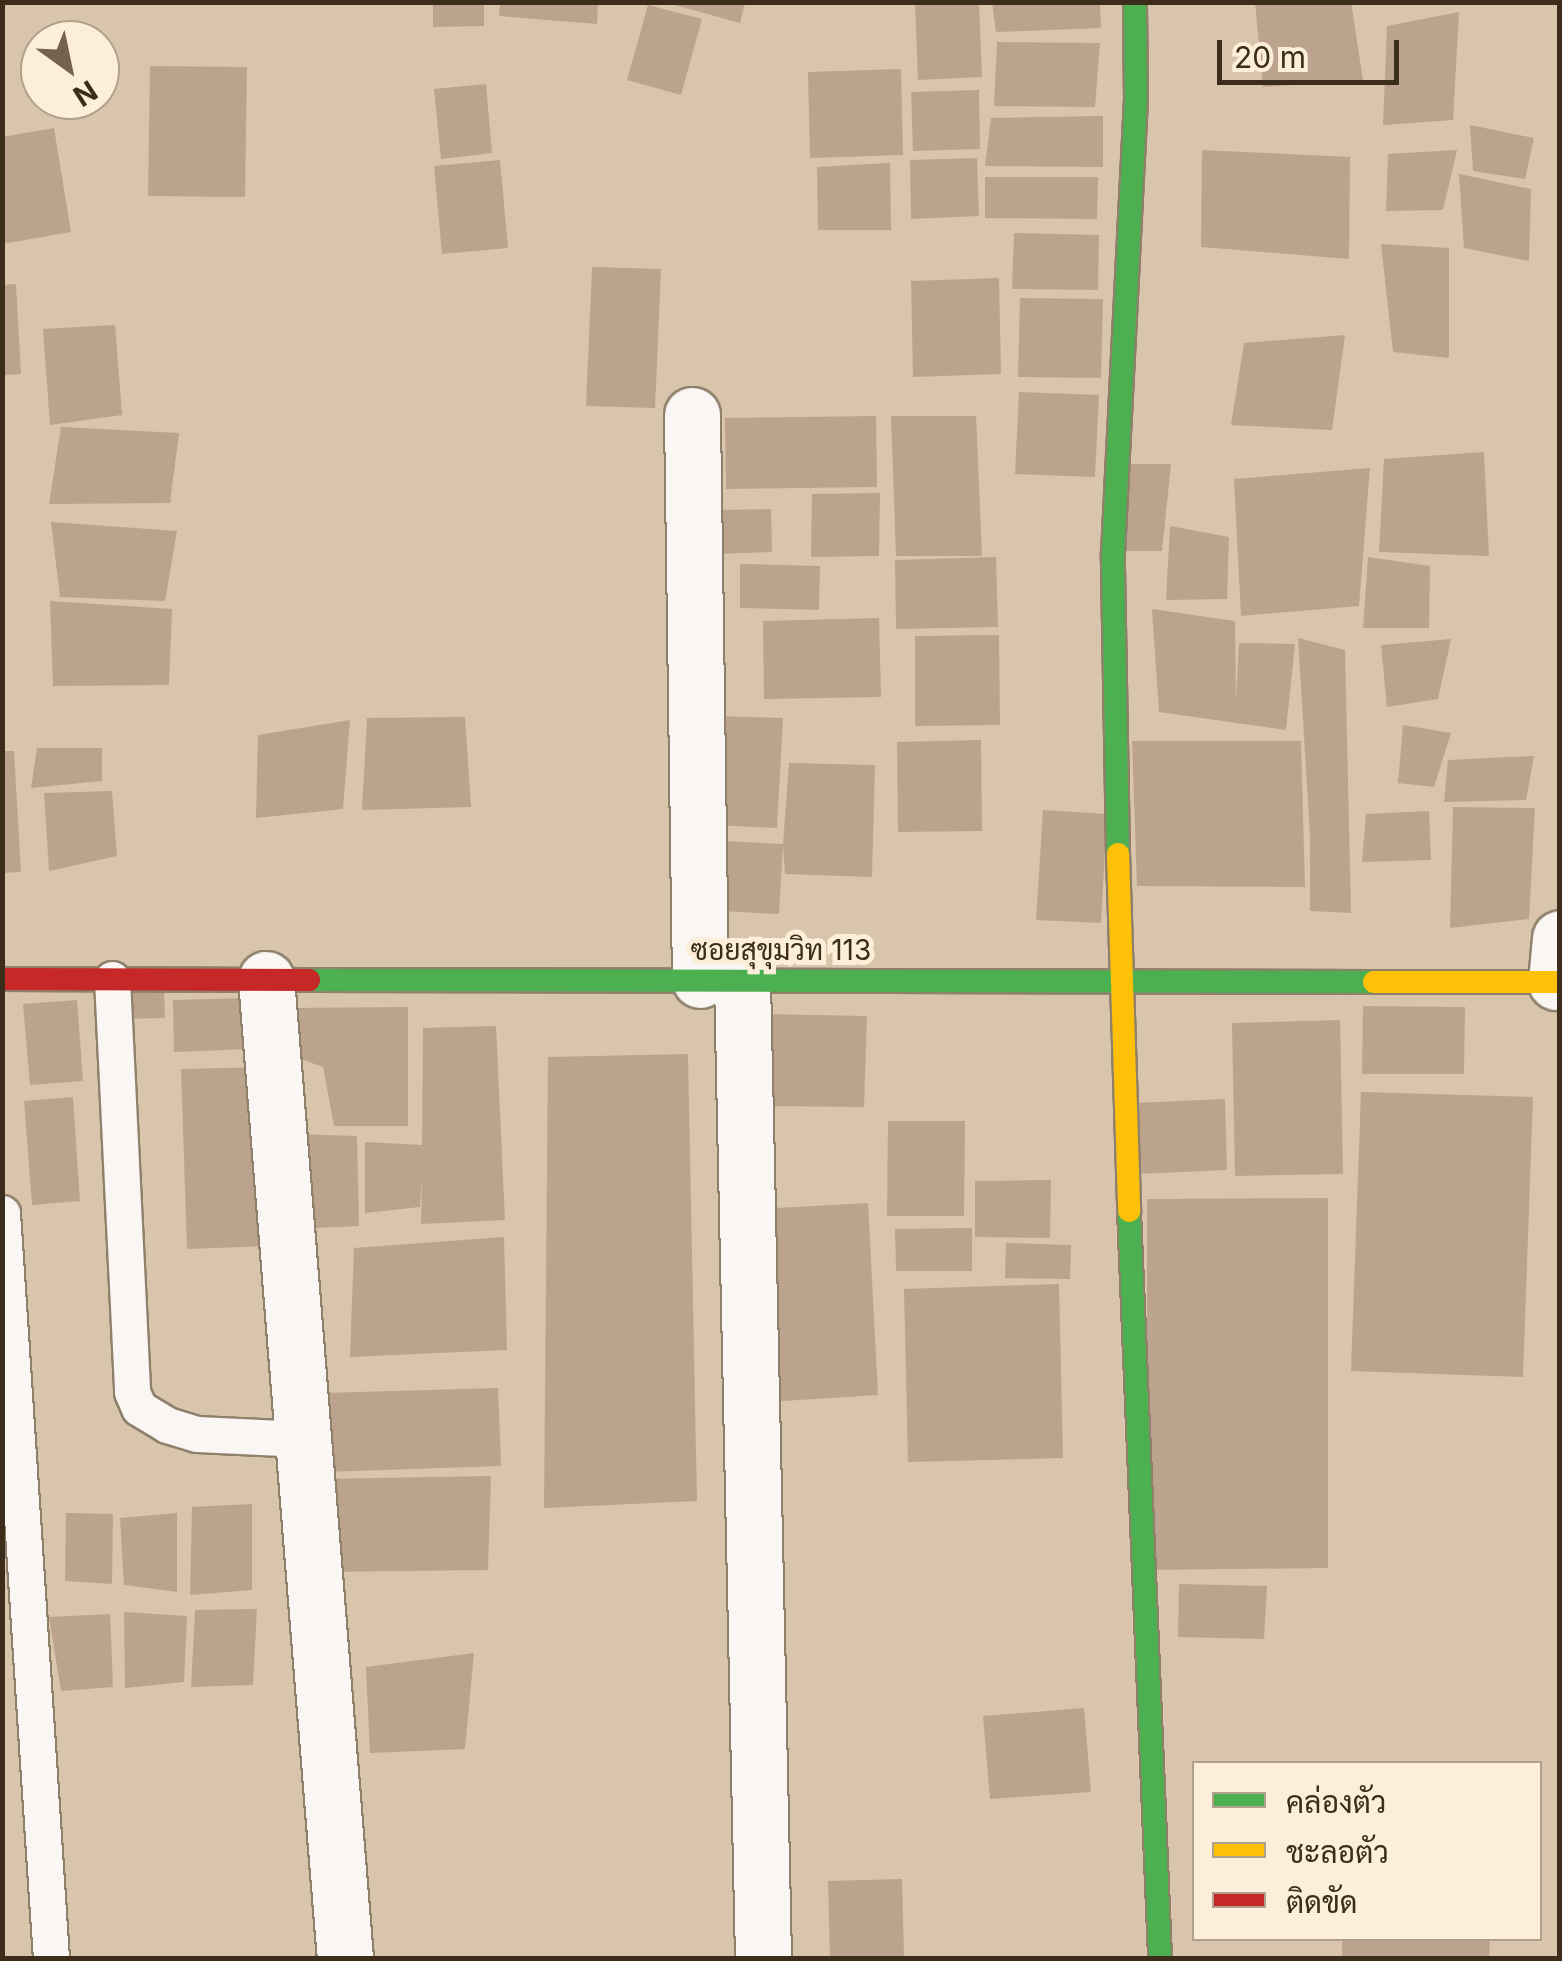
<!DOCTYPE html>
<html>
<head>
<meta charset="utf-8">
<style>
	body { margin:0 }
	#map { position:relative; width:1562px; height:1961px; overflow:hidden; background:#d9c5ac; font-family:Inter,Sarabun,sans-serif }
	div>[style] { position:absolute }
	.building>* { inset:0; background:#bca38d }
	.roads { filter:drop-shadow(2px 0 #8f806c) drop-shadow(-2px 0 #8f806c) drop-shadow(0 2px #8f806c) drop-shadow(0 -2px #8f806c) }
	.lane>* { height:35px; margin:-17.5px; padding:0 17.5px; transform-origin:17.5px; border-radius:17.5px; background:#f9f6f3 }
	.street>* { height:55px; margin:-27.5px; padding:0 27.5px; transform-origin:27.5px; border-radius:27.5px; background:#f9f6f3 }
	.fast>* { height:22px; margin:-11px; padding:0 11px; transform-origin:11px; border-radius:11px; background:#4caf50 }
	.slow>* { height:22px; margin:-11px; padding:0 11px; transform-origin:11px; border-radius:11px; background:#ffc107 }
	.jam>* { height:22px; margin:-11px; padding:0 11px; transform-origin:11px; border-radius:11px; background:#c62828 }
	span { translate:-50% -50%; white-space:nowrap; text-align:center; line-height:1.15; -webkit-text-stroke:10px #fdeeda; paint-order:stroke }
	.street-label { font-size:28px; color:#3c2d1a }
	.frame { position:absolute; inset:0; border:5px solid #3c2d1a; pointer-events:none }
	.legend { position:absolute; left:1192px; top:1761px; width:350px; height:180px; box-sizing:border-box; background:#fdeeda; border:2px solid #b0a18d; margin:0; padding:12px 18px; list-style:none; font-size:30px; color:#3c2d1a }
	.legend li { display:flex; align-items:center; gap:20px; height:50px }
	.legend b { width:50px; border:2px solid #b0a18d }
	.north { position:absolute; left:20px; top:20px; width:100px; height:100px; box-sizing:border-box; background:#fdeeda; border:2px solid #b0a18d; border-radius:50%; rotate:147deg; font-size:28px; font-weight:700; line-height:40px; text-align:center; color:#3c2d1a }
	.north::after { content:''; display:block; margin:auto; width:35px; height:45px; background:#73624d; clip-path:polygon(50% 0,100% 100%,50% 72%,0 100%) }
	.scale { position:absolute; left:1217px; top:40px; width:182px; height:45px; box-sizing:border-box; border:5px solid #3c2d1a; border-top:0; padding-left:12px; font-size:30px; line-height:35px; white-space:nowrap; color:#3c2d1a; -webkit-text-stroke:8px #fdeeda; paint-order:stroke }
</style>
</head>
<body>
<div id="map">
	<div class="building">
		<div style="clip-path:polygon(433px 2px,484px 2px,484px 26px,433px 27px)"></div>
		<div style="clip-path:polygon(500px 2px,598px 2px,597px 24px,499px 16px)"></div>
		<div style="clip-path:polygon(664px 2px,745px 2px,740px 23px)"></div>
		<div style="clip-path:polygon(915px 2px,979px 2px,982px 77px,918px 80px)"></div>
		<div style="clip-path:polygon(992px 2px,1100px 2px,1101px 28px,996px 32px)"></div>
		<div style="clip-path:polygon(1255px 2px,1351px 2px,1363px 80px,1263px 87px)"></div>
		<div style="clip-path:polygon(648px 5px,702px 19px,681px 95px,627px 80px)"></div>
		<div style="clip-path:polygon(1459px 12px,1453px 120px,1383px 125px,1387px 26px)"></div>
		<div style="clip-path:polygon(997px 42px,1100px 43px,1095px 107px,994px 106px)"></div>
		<div style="clip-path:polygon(150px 66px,247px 67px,245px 197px,148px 196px)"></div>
		<div style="clip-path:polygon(901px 69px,903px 155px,810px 158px,808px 72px)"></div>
		<div style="clip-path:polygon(486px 84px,492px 153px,441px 159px,434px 89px)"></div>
		<div style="clip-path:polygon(979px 90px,980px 149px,913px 151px,911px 92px)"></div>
		<div style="clip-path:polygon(1103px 116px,1103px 167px,985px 166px,991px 118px)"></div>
		<div style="clip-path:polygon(1470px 125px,1534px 138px,1525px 179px,1473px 171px)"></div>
		<div style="clip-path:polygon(54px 128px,71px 232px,2px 244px,2px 137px)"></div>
		<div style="clip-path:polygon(1202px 150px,1350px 157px,1349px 259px,1201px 247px)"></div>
		<div style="clip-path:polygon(1457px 150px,1443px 210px,1386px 211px,1388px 154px)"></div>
		<div style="clip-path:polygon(977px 158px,979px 216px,911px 219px,910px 160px)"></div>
		<div style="clip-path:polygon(500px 160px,508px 248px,442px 254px,434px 166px)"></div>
		<div style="clip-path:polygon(890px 163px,891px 230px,818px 230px,817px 167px)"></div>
		<div style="clip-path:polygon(1459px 174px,1531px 189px,1529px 261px,1464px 248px)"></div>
		<div style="clip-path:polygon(985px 177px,1098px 177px,1097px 219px,985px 218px)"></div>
		<div style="clip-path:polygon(1014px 233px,1099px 235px,1098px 290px,1012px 289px)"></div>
		<div style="clip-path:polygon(1381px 244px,1449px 248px,1449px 358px,1393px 352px)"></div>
		<div style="clip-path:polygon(592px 267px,661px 269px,655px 408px,586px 406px)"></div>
		<div style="clip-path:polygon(999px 278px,1001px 374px,913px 377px,911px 281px)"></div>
		<div style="clip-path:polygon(16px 284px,21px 374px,2px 375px,2px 285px)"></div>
		<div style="clip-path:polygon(1020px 298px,1103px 299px,1101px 378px,1018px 377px)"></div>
		<div style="clip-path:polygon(115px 325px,122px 415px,50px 425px,43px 329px)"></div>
		<div style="clip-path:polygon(1345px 335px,1332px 430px,1231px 425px,1244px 343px)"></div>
		<div style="clip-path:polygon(1019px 392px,1099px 395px,1095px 477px,1015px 474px)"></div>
		<div style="clip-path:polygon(876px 416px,877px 487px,726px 489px,725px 418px)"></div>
		<div style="clip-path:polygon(891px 416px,976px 416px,982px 556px,896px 556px)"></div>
		<div style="clip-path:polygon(61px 427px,179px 433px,170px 503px,49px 504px)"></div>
		<div style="clip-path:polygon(1484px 452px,1489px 556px,1379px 552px,1384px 459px)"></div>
		<div style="clip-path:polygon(1121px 464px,1171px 464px,1162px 551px,1117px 551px)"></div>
		<div style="clip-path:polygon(1370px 468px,1359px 606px,1241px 616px,1234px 479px)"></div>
		<div style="clip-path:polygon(880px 493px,879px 556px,811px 557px,812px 494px)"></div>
		<div style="clip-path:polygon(771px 509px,772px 552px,718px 554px,717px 510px)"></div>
		<div style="clip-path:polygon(51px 522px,177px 531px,165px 601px,60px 597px)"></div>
		<div style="clip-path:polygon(1170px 526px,1229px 537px,1227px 599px,1166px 600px)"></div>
		<div style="clip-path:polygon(996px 557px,998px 627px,896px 629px,895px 560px)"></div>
		<div style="clip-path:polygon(1368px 557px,1430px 566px,1429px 628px,1363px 628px)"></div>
		<div style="clip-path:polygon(740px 564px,820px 566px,819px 610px,740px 608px)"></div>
		<div style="clip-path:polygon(50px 601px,172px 609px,169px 685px,53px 686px)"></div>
		<div style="clip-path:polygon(1152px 609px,1235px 621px,1236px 700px,1239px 643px,1295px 644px,1286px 730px,1159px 712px)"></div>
		<div style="clip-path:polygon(879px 618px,881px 697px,764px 699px,763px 621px)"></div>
		<div style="clip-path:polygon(999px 635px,1000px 725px,915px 726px,915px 636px)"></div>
		<div style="clip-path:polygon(1298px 638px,1345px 650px,1351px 913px,1310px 911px,1310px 835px)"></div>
		<div style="clip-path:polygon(1451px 639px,1438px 699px,1387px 707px,1381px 645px)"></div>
		<div style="clip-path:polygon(718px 716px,783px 718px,777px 828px,712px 825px)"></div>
		<div style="clip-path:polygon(465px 717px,471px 807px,362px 810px,367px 718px)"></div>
		<div style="clip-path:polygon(350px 720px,343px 809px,256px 818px,258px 735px)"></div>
		<div style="clip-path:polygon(1403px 725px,1451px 733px,1434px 787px,1398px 783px)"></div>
		<div style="clip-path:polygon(981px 740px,982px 831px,898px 832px,897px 742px)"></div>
		<div style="clip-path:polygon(1132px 741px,1301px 741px,1305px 887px,1137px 886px)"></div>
		<div style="clip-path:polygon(37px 748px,102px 748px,102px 781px,31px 788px)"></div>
		<div style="clip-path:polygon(2px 751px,14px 751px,21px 872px,2px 873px)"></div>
		<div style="clip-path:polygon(1534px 756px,1526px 800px,1444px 802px,1448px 760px)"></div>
		<div style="clip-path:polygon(789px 763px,875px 765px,872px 877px,785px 874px,783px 845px,779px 914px,719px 911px,722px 841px,783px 844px)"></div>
		<div style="clip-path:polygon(112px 791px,117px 856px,49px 871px,44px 793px)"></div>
		<div style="clip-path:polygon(1453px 807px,1535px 808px,1529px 919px,1450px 928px)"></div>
		<div style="clip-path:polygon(1043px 810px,1107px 814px,1101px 923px,1036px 920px)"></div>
		<div style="clip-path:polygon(1429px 811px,1431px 860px,1362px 862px,1366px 814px)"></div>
		<div style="clip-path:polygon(164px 992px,165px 1018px,122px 1019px,121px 993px)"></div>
		<div style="clip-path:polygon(250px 998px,251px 1049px,174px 1052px,173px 1000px)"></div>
		<div style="clip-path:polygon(77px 1000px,83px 1081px,30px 1085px,23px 1004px)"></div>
		<div style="clip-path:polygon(1363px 1006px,1465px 1007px,1464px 1074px,1362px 1074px)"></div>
		<div style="clip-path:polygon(408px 1007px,408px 1126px,334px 1126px,323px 1067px,292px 1056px,286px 1008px)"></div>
		<div style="clip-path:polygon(760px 1014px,867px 1016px,864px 1107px,757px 1106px)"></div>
		<div style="clip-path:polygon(1340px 1020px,1343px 1174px,1235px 1176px,1232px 1023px)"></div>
		<div style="clip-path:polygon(496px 1026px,505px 1220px,421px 1224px,422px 1178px,420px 1207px,365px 1213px,365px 1142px,422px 1145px,423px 1028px)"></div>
		<div style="clip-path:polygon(688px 1054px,697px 1501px,544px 1508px,548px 1057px)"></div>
		<div style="clip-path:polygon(261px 1067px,266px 1246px,187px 1249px,181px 1069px)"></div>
		<div style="clip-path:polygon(1361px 1092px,1533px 1097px,1523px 1377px,1351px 1371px)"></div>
		<div style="clip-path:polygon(73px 1097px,80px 1201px,32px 1205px,24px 1101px)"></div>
		<div style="clip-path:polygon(1225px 1099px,1227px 1170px,1137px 1174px,1134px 1103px)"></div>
		<div style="clip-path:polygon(888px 1121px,965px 1121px,964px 1216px,887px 1216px)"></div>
		<div style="clip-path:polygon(290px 1134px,357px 1136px,359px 1226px,294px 1229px)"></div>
		<div style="clip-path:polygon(1051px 1180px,1050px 1238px,975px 1237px,975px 1181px)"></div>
		<div style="clip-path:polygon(1328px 1198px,1328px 1568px,1147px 1570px,1147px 1199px)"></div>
		<div style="clip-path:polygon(868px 1203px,878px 1395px,767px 1402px,757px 1209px)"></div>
		<div style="clip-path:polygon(972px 1228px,972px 1271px,896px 1271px,895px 1229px)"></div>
		<div style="clip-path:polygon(504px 1237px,507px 1350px,350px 1357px,354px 1248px)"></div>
		<div style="clip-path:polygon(1006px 1243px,1071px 1245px,1070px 1279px,1005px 1278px)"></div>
		<div style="clip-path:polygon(1059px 1284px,1063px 1458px,908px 1462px,904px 1289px)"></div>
		<div style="clip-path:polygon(498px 1388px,501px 1466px,324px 1472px,323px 1393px)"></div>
		<div style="clip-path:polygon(491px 1476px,488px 1570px,321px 1572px,319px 1479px)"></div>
		<div style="clip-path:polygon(252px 1504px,252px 1590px,190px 1595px,192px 1507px)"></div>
		<div style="clip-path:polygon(66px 1513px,113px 1514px,112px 1584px,65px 1581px)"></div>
		<div style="clip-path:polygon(177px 1513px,177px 1592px,124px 1585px,120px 1518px)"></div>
		<div style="clip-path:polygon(1179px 1584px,1267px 1586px,1264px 1639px,1178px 1637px)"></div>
		<div style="clip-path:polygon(257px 1609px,253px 1685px,191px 1687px,195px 1610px)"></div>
		<div style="clip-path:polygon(124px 1612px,187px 1616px,184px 1682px,125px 1688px)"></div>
		<div style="clip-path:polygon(110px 1614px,113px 1687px,61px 1691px,49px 1617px)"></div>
		<div style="clip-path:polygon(474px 1653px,465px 1749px,370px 1753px,366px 1667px)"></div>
		<div style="clip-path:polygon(1084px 1708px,1091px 1792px,990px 1799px,983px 1716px)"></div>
		<div style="clip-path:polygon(902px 1879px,904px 1958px,830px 1958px,828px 1881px)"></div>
		<div style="clip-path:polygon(1342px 1938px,1490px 1938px,1489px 1958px,1342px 1958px)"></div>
	</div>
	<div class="roads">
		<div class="lane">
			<div style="left:112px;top:979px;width:413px;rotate:87.2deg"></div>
			<div style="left:132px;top:1392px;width:17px;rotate:66deg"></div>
			<div style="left:139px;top:1408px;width:33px;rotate:31deg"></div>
			<div style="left:167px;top:1425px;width:31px;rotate:17deg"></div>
			<div style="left:197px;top:1434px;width:106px;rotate:2.7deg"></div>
			<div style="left:2px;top:1213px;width:747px;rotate:86.24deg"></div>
		</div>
		<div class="street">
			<div style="left:692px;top:415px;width:565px;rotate:89.19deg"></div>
			<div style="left:266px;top:979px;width:982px;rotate:85.39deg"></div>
			<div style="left:742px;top:980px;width:978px;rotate:88.77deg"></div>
			<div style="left:1556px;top:982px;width:44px;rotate:-84.8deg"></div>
		</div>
		<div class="fast">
			<div style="left:1118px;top:854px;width:301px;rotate:-91deg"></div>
			<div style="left:1113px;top:553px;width:453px;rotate:-87.1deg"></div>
			<div style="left:1136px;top:101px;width:99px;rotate:-90.6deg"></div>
			<div style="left:309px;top:980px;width:1065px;rotate:0.11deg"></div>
			<div style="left:1129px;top:1211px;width:748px;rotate:87.62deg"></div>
		</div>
		<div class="slow">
			<div style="left:1118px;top:854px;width:357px;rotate:88.2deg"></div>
			<div style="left:1374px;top:982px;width:186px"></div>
		</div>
		<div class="jam">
			<div style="left:2px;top:979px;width:307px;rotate:0.2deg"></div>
		</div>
	</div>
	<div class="street-label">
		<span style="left:781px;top:950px">ซอยสุขุมวิท 113</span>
	</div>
	<div class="frame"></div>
	<ul class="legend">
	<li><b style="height:12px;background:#4caf50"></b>คล่องตัว</li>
	<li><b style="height:12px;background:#ffc107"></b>ชะลอตัว</li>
	<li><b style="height:12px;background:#c62828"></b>ติดขัด</li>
	</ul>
	<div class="north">N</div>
	<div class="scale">20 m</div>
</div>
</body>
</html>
